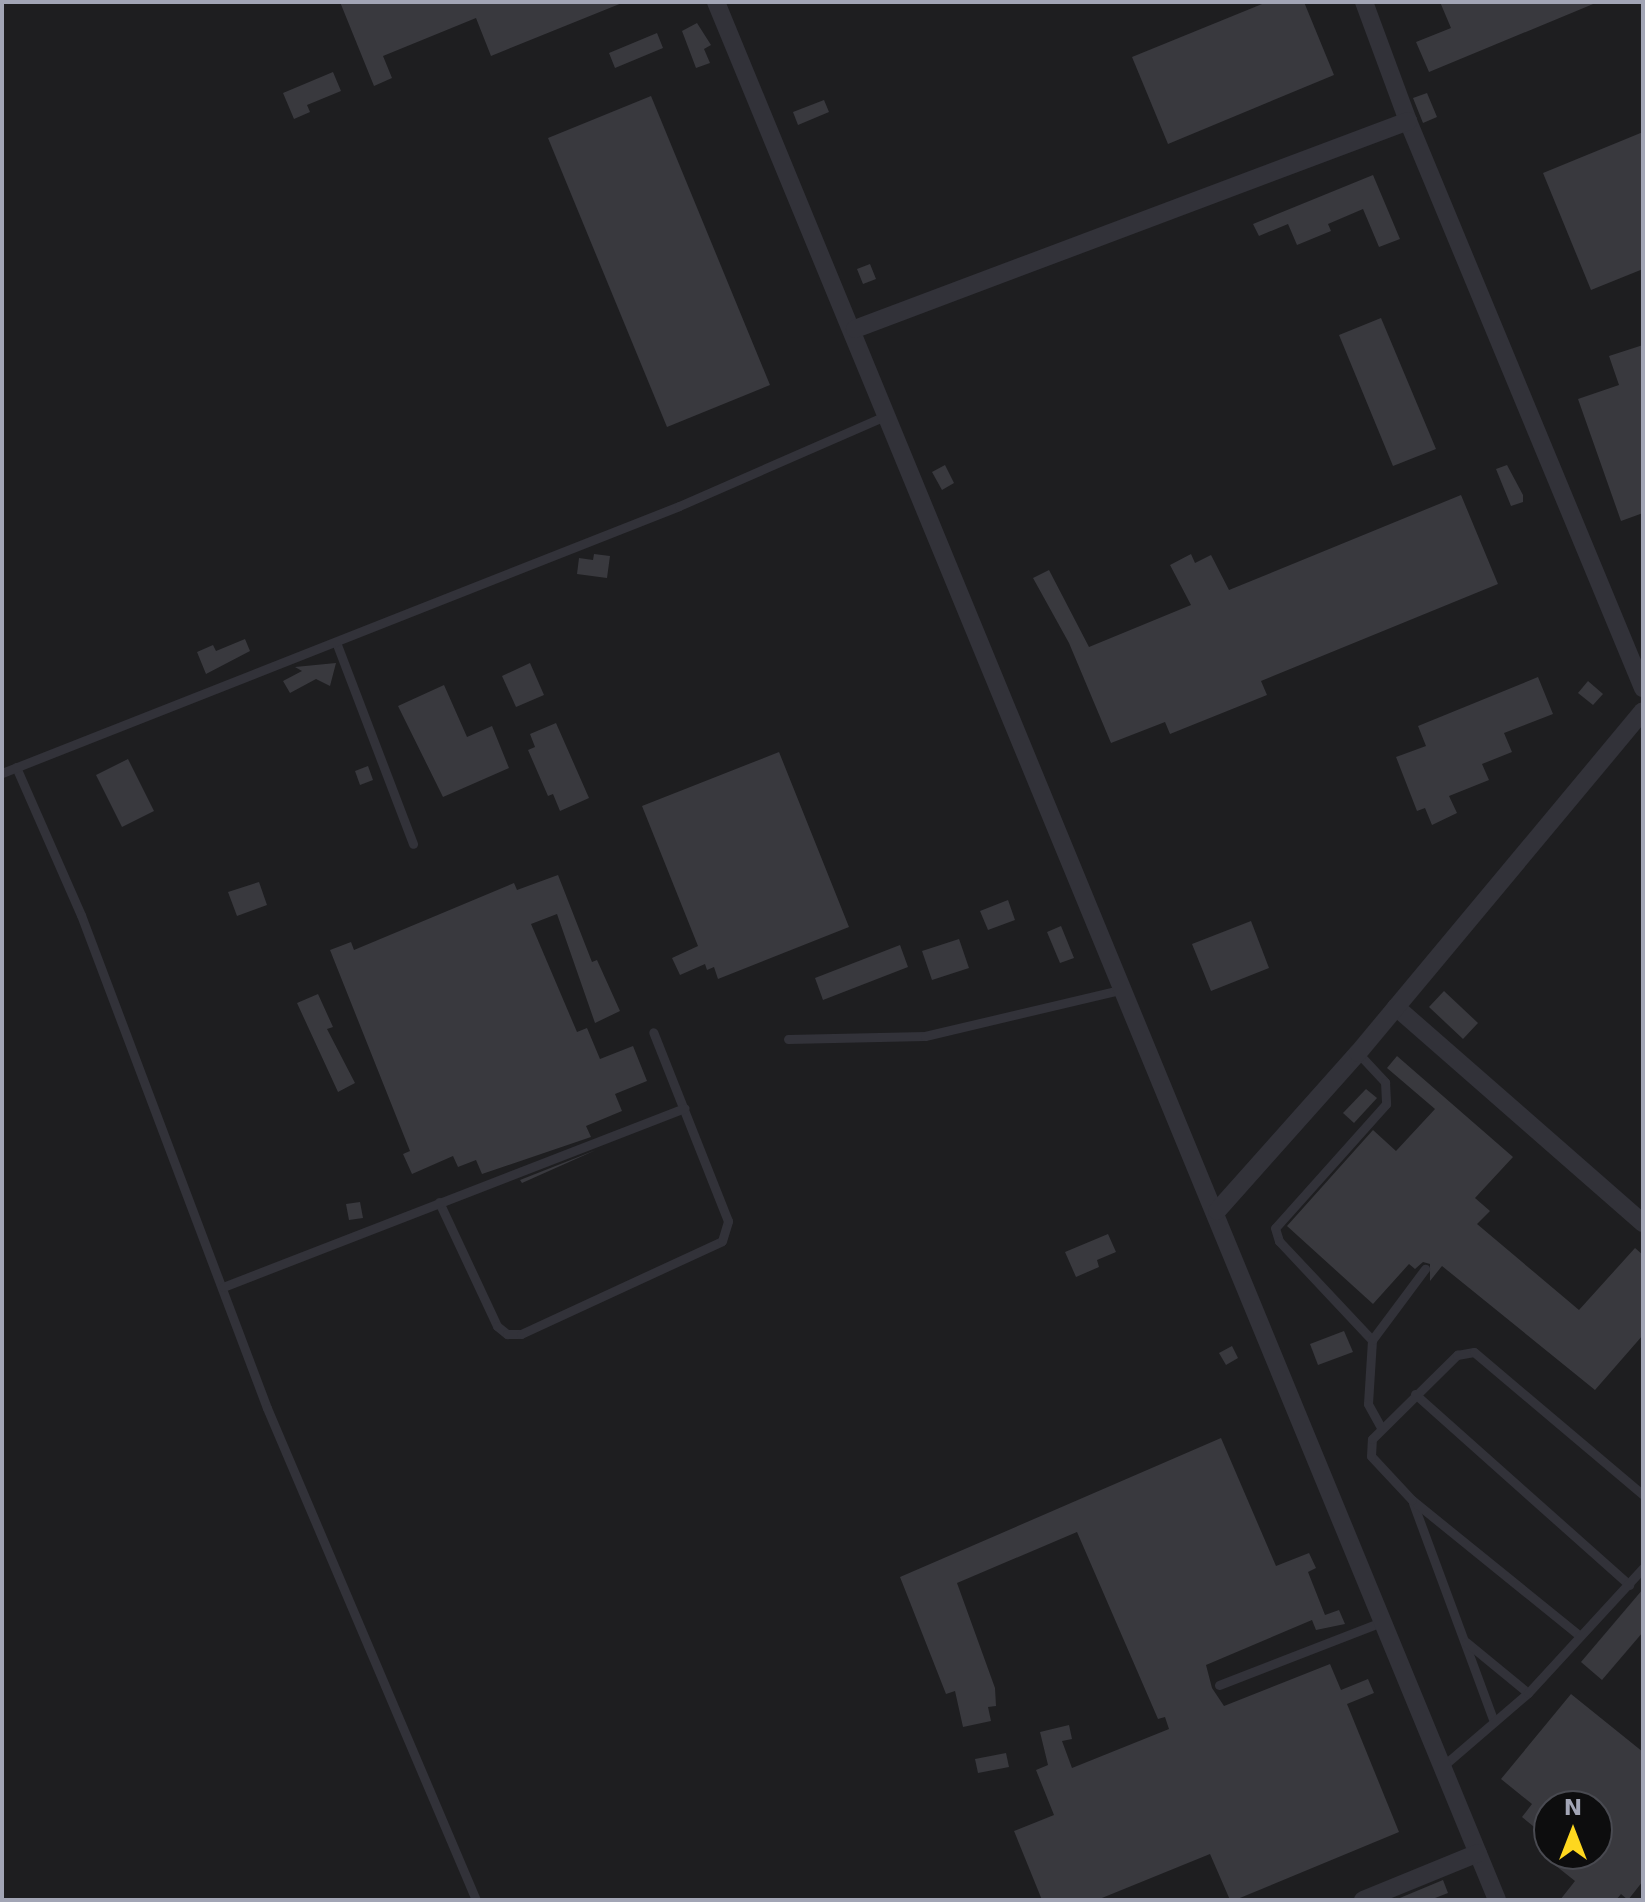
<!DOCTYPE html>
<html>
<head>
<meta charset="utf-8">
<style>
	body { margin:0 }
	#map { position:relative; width:1645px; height:1902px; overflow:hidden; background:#121213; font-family:"DejaVu Sans",sans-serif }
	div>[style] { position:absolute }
	.built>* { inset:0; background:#1e1e20 }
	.building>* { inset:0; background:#39393e }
	.service>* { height:9px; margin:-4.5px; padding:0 4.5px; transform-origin:4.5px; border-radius:4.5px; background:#323239 }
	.minor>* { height:18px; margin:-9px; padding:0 9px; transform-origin:9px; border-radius:9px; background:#323239 }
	span { translate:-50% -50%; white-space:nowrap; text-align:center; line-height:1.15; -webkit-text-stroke:6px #0d0d0e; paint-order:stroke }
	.frame { position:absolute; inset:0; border:4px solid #a2a5b5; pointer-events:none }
	.north { position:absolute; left:1533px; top:1790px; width:80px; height:80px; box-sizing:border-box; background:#0d0d0e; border:2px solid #494a51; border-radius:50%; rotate:0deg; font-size:22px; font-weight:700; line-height:32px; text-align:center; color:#a2a5b5 }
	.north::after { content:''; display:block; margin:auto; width:28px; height:36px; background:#fed71f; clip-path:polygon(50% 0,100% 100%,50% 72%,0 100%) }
</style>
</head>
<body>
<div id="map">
	<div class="built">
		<div style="clip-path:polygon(evenodd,2px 2px,1643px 2px,1643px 1900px,2px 1900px,2px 2px,1549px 1806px,1597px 1806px,1597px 1854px,1549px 1854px,1549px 1806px)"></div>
	</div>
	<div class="building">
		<div style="clip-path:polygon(340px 2px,622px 2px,622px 3px,491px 56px,476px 18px,383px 56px,392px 78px,374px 86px)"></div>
		<div style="clip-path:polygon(1267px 2px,1304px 2px,1334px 75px,1168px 144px,1132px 57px)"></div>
		<div style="clip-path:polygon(1440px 2px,1598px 2px,1429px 72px,1416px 42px,1451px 28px)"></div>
		<div style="clip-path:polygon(697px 23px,711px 45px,704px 49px,710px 63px,696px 68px,682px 31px)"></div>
		<div style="clip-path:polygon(657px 33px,663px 48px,615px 68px,609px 53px)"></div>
		<div style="clip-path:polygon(333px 72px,341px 91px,307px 105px,310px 112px,294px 119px,283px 93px)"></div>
		<div style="clip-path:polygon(1427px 93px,1437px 117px,1423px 123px,1413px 98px)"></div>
		<div style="clip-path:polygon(651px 96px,770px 385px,667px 427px,548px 138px)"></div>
		<div style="clip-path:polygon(824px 100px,829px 112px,798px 125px,793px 112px)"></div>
		<div style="clip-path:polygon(1643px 132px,1643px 269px,1591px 290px,1543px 173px)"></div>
		<div style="clip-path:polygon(1373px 175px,1400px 239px,1379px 247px,1363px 209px,1328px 224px,1331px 231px,1297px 245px,1288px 224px,1259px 236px,1253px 224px)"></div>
		<div style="clip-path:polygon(870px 264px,876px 279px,863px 284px,857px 269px)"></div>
		<div style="clip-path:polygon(1381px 318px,1436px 449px,1393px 466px,1339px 335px)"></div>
		<div style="clip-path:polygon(1643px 345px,1643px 513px,1621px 521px,1578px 399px,1619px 385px,1609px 356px)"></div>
		<div style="clip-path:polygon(945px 465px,954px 483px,942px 490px,932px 472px)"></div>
		<div style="clip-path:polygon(1507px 465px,1523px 495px,1523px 502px,1511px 506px,1496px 469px)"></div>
		<div style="clip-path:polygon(1461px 495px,1498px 584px,1261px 681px,1267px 695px,1170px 734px,1165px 722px,1111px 743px,1069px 643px,1033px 578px,1049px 570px,1089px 647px,1191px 605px,1170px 565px,1191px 554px,1195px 563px,1211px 555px,1229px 590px)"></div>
		<div style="clip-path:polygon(594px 554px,610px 556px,607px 578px,577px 574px,579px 558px,593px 560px)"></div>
		<div style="clip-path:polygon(245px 639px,250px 651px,206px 674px,197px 652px,213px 645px,216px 651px)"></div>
		<div style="clip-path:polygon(336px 663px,330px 686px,316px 679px,290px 693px,283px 681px,302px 671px,295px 667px)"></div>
		<div style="clip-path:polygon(530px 663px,544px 695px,516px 707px,502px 676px)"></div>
		<div style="clip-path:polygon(1538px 677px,1553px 714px,1504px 733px,1512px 752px,1482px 764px,1489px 780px,1449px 796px,1457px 813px,1432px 825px,1425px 808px,1417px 811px,1396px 757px,1426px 746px,1418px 726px)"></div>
		<div style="clip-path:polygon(1588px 681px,1603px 694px,1593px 705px,1578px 693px)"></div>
		<div style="clip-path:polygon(444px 685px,467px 737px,492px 726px,509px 768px,443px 797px,398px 706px)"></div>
		<div style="clip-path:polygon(556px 723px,589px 798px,560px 811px,553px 794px,548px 796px,528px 750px,535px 747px,530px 734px)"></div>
		<div style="clip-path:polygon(779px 752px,849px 927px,718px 979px,714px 967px,707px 970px,705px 964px,680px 975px,672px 958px,698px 946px,642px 806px)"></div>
		<div style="clip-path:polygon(128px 759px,154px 811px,122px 827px,96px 775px)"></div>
		<div style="clip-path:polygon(368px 766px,373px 780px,360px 785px,355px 771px)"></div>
		<div style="clip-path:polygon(558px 875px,592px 962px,597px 960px,620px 1011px,595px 1023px,557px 914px,531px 924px,577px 1032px,587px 1028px,600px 1059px,633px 1046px,647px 1081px,615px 1094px,622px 1111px,586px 1126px,591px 1137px,482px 1174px,476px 1160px,458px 1167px,453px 1156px,412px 1174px,403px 1154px,410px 1151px,330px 950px,351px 942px,354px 950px,514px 883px,517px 890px)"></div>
		<div style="clip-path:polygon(259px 882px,267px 905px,237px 916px,228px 892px)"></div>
		<div style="clip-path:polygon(1008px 900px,1015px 920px,988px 930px,980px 911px)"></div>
		<div style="clip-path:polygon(1251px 921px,1269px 968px,1211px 991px,1192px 944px)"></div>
		<div style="clip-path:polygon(1061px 926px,1074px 958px,1060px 963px,1047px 932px)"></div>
		<div style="clip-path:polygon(959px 939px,969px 968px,932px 980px,922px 951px)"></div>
		<div style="clip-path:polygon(900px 945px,908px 967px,823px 1000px,815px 978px)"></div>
		<div style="clip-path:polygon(1444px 991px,1478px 1023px,1463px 1039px,1429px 1007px)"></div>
		<div style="clip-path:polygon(318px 994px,333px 1027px,327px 1029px,355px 1083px,338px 1092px,297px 1003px)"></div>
		<div style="clip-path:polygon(1397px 1056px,1513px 1157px,1475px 1198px,1490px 1211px,1477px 1224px,1579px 1310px,1635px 1248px,1643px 1255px,1643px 1335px,1595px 1390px,1442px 1266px,1430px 1281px,1430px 1264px,1423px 1262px,1415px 1269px,1409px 1264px,1373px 1304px,1287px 1226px,1373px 1130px,1396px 1151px,1435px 1109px,1387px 1068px)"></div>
		<div style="clip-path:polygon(1366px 1089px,1377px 1098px,1354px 1123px,1343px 1113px)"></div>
		<div style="clip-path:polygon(596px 1150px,522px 1183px,520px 1180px)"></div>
		<div style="clip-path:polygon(360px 1202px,363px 1218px,349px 1220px,346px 1204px)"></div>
		<div style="clip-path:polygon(1108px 1234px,1116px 1252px,1097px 1260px,1099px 1267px,1076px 1277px,1065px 1252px)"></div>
		<div style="clip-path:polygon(1344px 1331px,1353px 1352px,1318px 1365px,1310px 1344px)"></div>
		<div style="clip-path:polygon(1232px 1346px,1238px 1358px,1226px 1365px,1219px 1353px)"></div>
		<div style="clip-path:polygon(1221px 1438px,1276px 1566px,1309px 1553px,1316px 1568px,1308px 1572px,1325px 1615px,1339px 1610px,1345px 1624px,1316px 1630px,1312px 1620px,1206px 1665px,1212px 1688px,1224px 1706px,1330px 1664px,1341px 1690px,1368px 1679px,1374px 1693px,1347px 1704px,1399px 1832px,1235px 1900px,1230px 1900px,1210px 1854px,1097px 1900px,1042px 1900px,1014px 1831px,1054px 1815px,1036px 1770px,1048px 1765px,1040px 1732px,1069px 1725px,1072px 1739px,1062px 1741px,1072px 1768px,1169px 1729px,1165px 1717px,1158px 1719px,1077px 1532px,957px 1583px,995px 1688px,996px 1706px,988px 1707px,991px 1721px,963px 1727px,955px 1691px,946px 1694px,900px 1577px)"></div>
		<div style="clip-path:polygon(1643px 1589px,1643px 1632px,1602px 1680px,1581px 1662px)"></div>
		<div style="clip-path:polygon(1571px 1694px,1643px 1752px,1643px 1881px,1628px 1900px,1621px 1894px,1616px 1900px,1560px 1900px,1575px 1881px,1541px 1854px,1597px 1854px,1597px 1806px,1549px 1806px,1549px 1839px,1522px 1817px,1532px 1804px,1501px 1779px)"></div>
		<div style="clip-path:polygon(1006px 1753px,1009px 1767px,978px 1773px,975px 1759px)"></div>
		<div style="clip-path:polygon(1443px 1880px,1448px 1893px,1430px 1900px,1395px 1900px)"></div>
	</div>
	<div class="service">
		<div style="left:336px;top:642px;width:216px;rotate:69.1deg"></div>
		<div style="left:16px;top:767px;width:162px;rotate:66.3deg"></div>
		<div style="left:81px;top:915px;width:527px;rotate:69.33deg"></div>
		<div style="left:267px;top:1408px;width:535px;rotate:66.98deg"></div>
		<div style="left:2px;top:773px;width:728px;rotate:-21.52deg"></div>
		<div style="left:679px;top:506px;width:227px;rotate:-23.6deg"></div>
		<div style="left:788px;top:1039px;width:137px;rotate:-1.3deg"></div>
		<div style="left:925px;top:1036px;width:204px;rotate:-13.3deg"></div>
		<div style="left:1358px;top:1053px;width:40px;rotate:47deg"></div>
		<div style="left:1385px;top:1082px;width:22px;rotate:87deg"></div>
		<div style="left:1386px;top:1104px;width:166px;rotate:131.8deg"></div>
		<div style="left:1275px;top:1228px;width:14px;rotate:73deg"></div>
		<div style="left:1279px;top:1241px;width:136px;rotate:46.8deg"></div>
		<div style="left:1372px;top:1340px;width:64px;rotate:93.6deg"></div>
		<div style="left:1368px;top:1404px;width:26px;rotate:61deg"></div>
		<div style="left:439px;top:1202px;width:137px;rotate:64.9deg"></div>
		<div style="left:497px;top:1326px;width:13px;rotate:39deg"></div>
		<div style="left:507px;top:1334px;width:14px"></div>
		<div style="left:521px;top:1334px;width:221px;rotate:-24.8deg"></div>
		<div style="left:722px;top:1241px;width:21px;rotate:-73deg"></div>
		<div style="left:728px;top:1221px;width:203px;rotate:-111.6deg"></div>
		<div style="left:223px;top:1287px;width:495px;rotate:-21.2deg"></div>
		<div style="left:1372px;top:1340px;width:89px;rotate:-53.3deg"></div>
		<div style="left:1415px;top:1394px;width:287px;rotate:41.7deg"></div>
		<div style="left:1413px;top:1503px;width:233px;rotate:69.7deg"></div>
		<div style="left:1580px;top:1636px;width:216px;rotate:-141deg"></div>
		<div style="left:1412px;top:1500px;width:60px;rotate:-133deg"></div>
		<div style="left:1371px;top:1456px;width:17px;rotate:-87deg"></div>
		<div style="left:1372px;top:1439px;width:120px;rotate:-44.7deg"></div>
		<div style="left:1457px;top:1355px;width:17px;rotate:-10deg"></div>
		<div style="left:1474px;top:1352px;width:221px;rotate:40.2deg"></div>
		<div style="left:1466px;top:1642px;width:80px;rotate:39.4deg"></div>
		<div style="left:1219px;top:1685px;width:177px;rotate:-21.2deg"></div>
		<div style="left:1443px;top:1766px;width:112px;rotate:-40.7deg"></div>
		<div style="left:1528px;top:1693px;width:170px;rotate:-47.4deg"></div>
	</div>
	<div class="minor">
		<div style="left:716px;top:2px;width:2052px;rotate:67.63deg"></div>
		<div style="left:1364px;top:2px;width:127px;rotate:69.7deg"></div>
		<div style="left:1408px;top:121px;width:614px;rotate:67.49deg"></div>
		<div style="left:855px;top:329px;width:591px;rotate:-20.61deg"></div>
		<div style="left:1396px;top:1007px;width:328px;rotate:41.2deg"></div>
		<div style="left:1217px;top:1211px;width:212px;rotate:-48.3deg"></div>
		<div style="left:1358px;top:1053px;width:445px;rotate:-50.2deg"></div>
		<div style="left:1363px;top:1900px;width:124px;rotate:-22.2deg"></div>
	</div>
	<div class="frame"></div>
	<div class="north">N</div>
</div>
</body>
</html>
